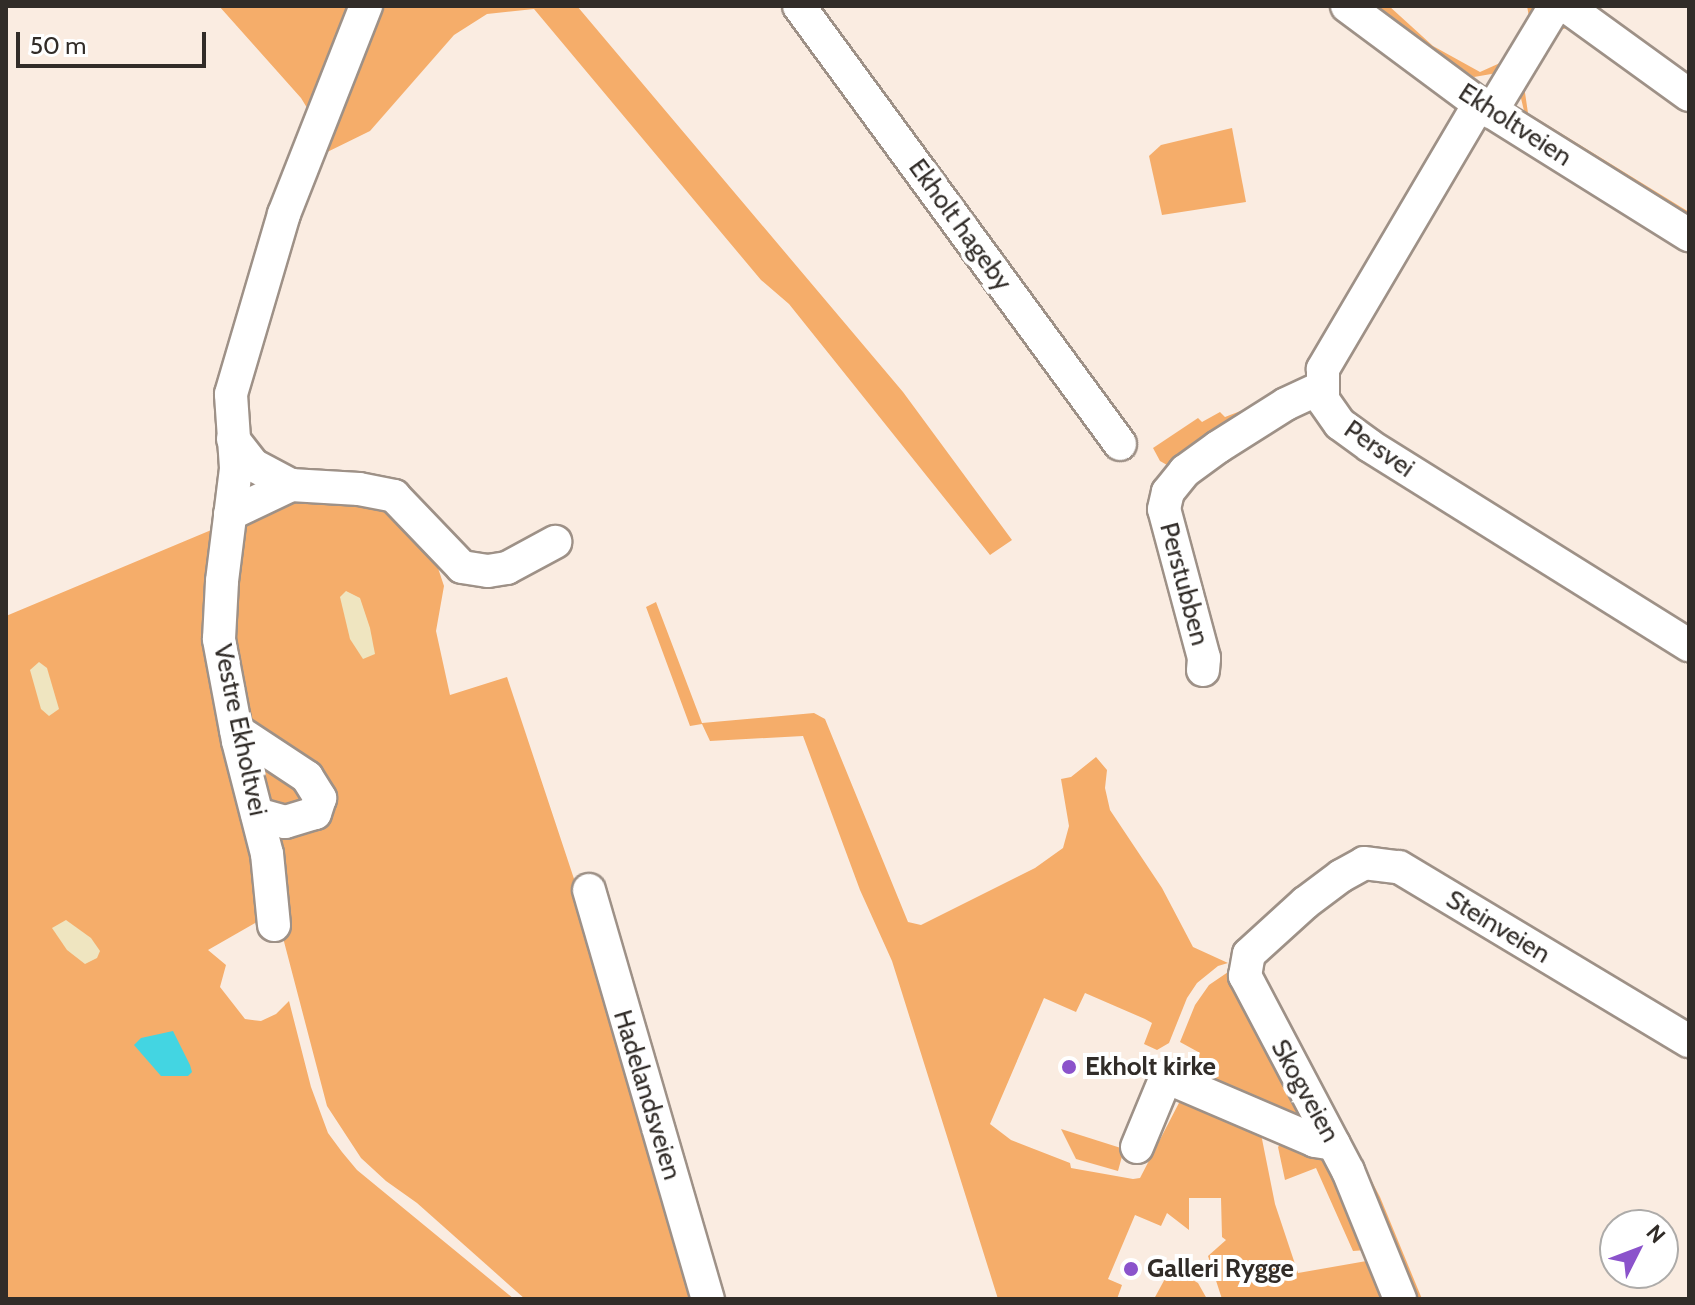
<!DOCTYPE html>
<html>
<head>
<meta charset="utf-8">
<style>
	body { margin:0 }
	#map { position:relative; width:1695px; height:1305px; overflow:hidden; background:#faece1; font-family:Cabin,sans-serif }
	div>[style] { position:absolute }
	.green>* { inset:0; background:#f5ad6a }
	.sand>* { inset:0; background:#efe5c0 }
	.water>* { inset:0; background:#43d5e2 }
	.roads { filter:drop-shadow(2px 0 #9e9187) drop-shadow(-2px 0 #9e9187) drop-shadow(0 2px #9e9187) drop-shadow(0 -2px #9e9187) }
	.minor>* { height:32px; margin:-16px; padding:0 16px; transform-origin:16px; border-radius:16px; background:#fff }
	.dots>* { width:22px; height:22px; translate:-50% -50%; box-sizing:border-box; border:4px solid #fff; border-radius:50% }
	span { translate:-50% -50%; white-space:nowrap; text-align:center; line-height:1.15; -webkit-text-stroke:8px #fff; paint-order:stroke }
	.street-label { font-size:26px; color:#312c28 }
	.poi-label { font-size:26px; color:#312c28; font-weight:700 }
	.left { translate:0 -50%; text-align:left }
	.frame { position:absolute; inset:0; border:8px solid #312c28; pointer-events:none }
	.north { position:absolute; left:1599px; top:1209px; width:80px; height:80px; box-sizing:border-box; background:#fff; border:2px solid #adaba9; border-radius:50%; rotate:48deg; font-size:22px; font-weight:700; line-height:32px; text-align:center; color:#312c28 }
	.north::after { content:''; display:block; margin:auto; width:28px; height:36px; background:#8b53cb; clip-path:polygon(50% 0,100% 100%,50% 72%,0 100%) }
	.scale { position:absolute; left:16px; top:32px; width:190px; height:36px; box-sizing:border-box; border:4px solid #312c28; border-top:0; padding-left:10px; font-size:24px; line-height:28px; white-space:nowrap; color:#312c28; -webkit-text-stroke:6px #fff; paint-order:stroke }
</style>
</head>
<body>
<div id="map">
	<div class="green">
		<div style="clip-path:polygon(219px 6px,577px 6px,903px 392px,1012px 540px,990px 555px,789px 304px,761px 280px,534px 9px,487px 14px,454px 35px,370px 131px,313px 159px,312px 116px,301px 98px)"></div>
		<div style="clip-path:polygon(1370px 6px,1389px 6px,1433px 46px,1480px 72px,1500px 63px,1529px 17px,1527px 6px,1540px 6px,1497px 73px,1474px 77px)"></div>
		<div style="clip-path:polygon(1561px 23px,1576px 26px,1559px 30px,1524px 86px,1528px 113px,1689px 212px,1689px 219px,1525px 115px,1519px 90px)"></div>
		<div style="clip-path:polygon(1232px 128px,1246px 202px,1162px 215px,1149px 156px,1161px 145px)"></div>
		<div style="clip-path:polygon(1243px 410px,1246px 414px,1174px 469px,1160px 461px,1153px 448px,1198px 418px,1202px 422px,1220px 412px,1225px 417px)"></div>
		<div style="clip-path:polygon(365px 494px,430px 544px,444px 586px,436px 631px,450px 695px,507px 677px,588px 921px,700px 1299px,525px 1299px,417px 1203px,386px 1181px,361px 1158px,327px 1106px,276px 911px,208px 950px,226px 965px,220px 987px,245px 1019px,261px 1021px,276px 1014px,289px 1001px,311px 1087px,328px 1133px,342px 1152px,357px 1170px,514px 1299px,6px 1299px,6px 616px,290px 497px)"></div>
		<div style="clip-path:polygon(656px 602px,702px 723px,814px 713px,825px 719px,908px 922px,921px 925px,1035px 868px,1063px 848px,1069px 826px,1061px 779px,1071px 777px,1096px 757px,1107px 770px,1105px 788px,1110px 810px,1162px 888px,1193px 947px,1228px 963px,1218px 966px,1197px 983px,1187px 998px,1169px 1043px,1157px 1050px,1144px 1044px,1152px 1023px,1145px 1019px,1085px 993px,1076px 1012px,1044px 998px,990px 1124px,1011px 1140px,1070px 1163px,1071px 1168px,1133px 1179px,1140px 1178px,1181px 1099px,1259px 1124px,1275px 1204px,1298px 1273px,1378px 1259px,1393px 1299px,1222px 1299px,1208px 1256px,1226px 1240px,1222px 1237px,1221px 1198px,1189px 1198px,1189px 1230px,1167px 1213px,1161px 1226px,1135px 1215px,1108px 1279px,1122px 1285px,1117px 1299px,998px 1299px,892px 961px,860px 890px,803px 736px,710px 741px,702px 724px,690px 726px,646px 607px)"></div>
		<div style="clip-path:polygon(1231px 970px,1319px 1138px,1191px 1073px,1200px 1053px,1180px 1042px,1195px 1005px,1209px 985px)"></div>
		<div style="clip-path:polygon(1256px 971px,1310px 1062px,1380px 1197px,1422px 1299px,1411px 1299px)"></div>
		<div style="clip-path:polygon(1061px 1129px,1124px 1149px,1118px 1171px,1076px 1159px)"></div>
		<div style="clip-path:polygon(1282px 1142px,1325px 1149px,1366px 1250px,1353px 1251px,1316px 1168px,1285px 1180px,1278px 1147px)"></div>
		<div style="clip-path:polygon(1179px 1272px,1198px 1283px,1207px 1299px,1154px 1299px,1167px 1275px)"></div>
	</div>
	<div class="sand">
		<div style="clip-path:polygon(346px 591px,360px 598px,370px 628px,375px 654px,363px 659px,350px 639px,340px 597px)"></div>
		<div style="clip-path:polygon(39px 662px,47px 668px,59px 709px,49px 716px,41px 709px,30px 670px)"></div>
		<div style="clip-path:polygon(66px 920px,91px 938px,100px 951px,97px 958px,85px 964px,67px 950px,52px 928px)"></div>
	</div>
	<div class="water">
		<div style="clip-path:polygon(173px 1031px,190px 1065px,192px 1072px,188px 1076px,161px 1076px,134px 1045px,141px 1038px)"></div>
	</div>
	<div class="roads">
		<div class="minor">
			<div style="left:799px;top:6px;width:543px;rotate:53.76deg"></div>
			<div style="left:1347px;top:6px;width:164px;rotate:36.6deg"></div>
			<div style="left:1479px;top:104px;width:248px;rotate:32deg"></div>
			<div style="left:1566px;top:6px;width:152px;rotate:35.9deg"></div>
			<div style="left:1479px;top:104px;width:308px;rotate:120.5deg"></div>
			<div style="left:1323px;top:369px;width:31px;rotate:90deg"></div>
			<div style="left:1323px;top:400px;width:29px;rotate:55deg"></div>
			<div style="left:1340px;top:424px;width:37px;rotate:36deg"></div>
			<div style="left:1370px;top:446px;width:376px;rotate:32deg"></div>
			<div style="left:1491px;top:112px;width:124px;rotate:-58.9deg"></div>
			<div style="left:233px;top:439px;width:33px;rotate:52deg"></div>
			<div style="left:253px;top:465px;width:43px;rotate:27.8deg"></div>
			<div style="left:291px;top:485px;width:68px;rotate:3.4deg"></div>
			<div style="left:359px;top:489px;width:36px;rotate:11deg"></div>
			<div style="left:394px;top:496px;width:98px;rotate:46.2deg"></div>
			<div style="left:462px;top:567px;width:26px;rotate:9deg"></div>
			<div style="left:488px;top:571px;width:19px;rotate:-9deg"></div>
			<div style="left:507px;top:568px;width:55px;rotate:-28.4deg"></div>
			<div style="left:230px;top:514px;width:68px;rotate:-25.4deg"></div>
			<div style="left:1203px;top:670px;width:12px;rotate:-85deg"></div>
			<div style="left:1204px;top:658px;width:154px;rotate:-105deg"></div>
			<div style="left:1164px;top:509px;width:17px;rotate:-77deg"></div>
			<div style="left:1168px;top:492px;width:27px;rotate:-51deg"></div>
			<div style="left:1185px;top:471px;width:41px;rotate:-36deg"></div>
			<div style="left:1218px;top:447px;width:80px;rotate:-32.3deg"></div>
			<div style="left:1286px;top:404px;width:38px;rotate:-25deg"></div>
			<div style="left:236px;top:730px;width:85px;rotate:33.5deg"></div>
			<div style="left:307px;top:777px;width:25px;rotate:58deg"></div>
			<div style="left:320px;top:798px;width:16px;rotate:108deg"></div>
			<div style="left:315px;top:813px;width:31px;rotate:163deg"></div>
			<div style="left:285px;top:822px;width:29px;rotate:-164deg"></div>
			<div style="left:589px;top:890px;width:426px;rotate:73.8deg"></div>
			<div style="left:274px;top:925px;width:71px;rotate:-95.6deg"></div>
			<div style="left:267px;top:854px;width:117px;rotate:-104.4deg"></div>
			<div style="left:238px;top:741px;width:104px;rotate:-100.6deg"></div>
			<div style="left:219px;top:639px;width:58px;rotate:-87deg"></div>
			<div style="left:222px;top:581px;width:114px;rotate:-82.9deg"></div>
			<div style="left:236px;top:468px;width:74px;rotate:-93.9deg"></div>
			<div style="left:231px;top:394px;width:188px;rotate:-73.6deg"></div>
			<div style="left:284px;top:214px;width:224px;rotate:-68.5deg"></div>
			<div style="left:1137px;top:1147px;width:76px;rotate:-67.5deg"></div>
			<div style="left:1166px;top:1077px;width:162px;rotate:23.2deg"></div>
			<div style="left:1315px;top:1141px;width:19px;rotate:9deg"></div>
			<div style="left:1400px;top:1299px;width:138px;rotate:-112.1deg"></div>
			<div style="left:1348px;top:1171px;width:221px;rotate:-117.8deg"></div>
			<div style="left:1245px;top:976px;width:22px;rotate:-80deg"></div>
			<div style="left:1249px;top:954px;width:76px;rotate:-42.3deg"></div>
			<div style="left:1305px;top:903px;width:45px;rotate:-36.9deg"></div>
			<div style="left:1341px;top:876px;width:26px;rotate:-29deg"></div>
			<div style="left:1364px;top:863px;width:35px;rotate:7deg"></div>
			<div style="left:1399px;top:867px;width:338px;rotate:31deg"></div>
		</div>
	</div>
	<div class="dots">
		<div style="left:1069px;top:1067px;background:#8b53cb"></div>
		<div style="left:1131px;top:1269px;background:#8b53cb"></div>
	</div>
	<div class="street-label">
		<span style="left:1515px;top:125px;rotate:33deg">Ekholtveien</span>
		<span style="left:960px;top:225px;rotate:54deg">Ekholt hageby</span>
		<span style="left:1379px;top:449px;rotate:35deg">Persvei</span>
		<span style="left:1184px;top:584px;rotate:75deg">Perstubben</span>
		<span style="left:240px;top:730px;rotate:78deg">Vestre Ekholtvei</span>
		<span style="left:1498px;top:927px;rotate:31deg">Steinveien</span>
		<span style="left:1305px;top:1091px;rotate:61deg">Skogveien</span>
		<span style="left:647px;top:1095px;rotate:73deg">Hadelandsveien</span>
	</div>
	<div class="poi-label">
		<span class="left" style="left:1085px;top:1067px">Ekholt kirke</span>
		<span class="left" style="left:1147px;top:1269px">Galleri Rygge</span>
	</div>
	<div class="frame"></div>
	<div class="north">N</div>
	<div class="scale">50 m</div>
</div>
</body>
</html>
